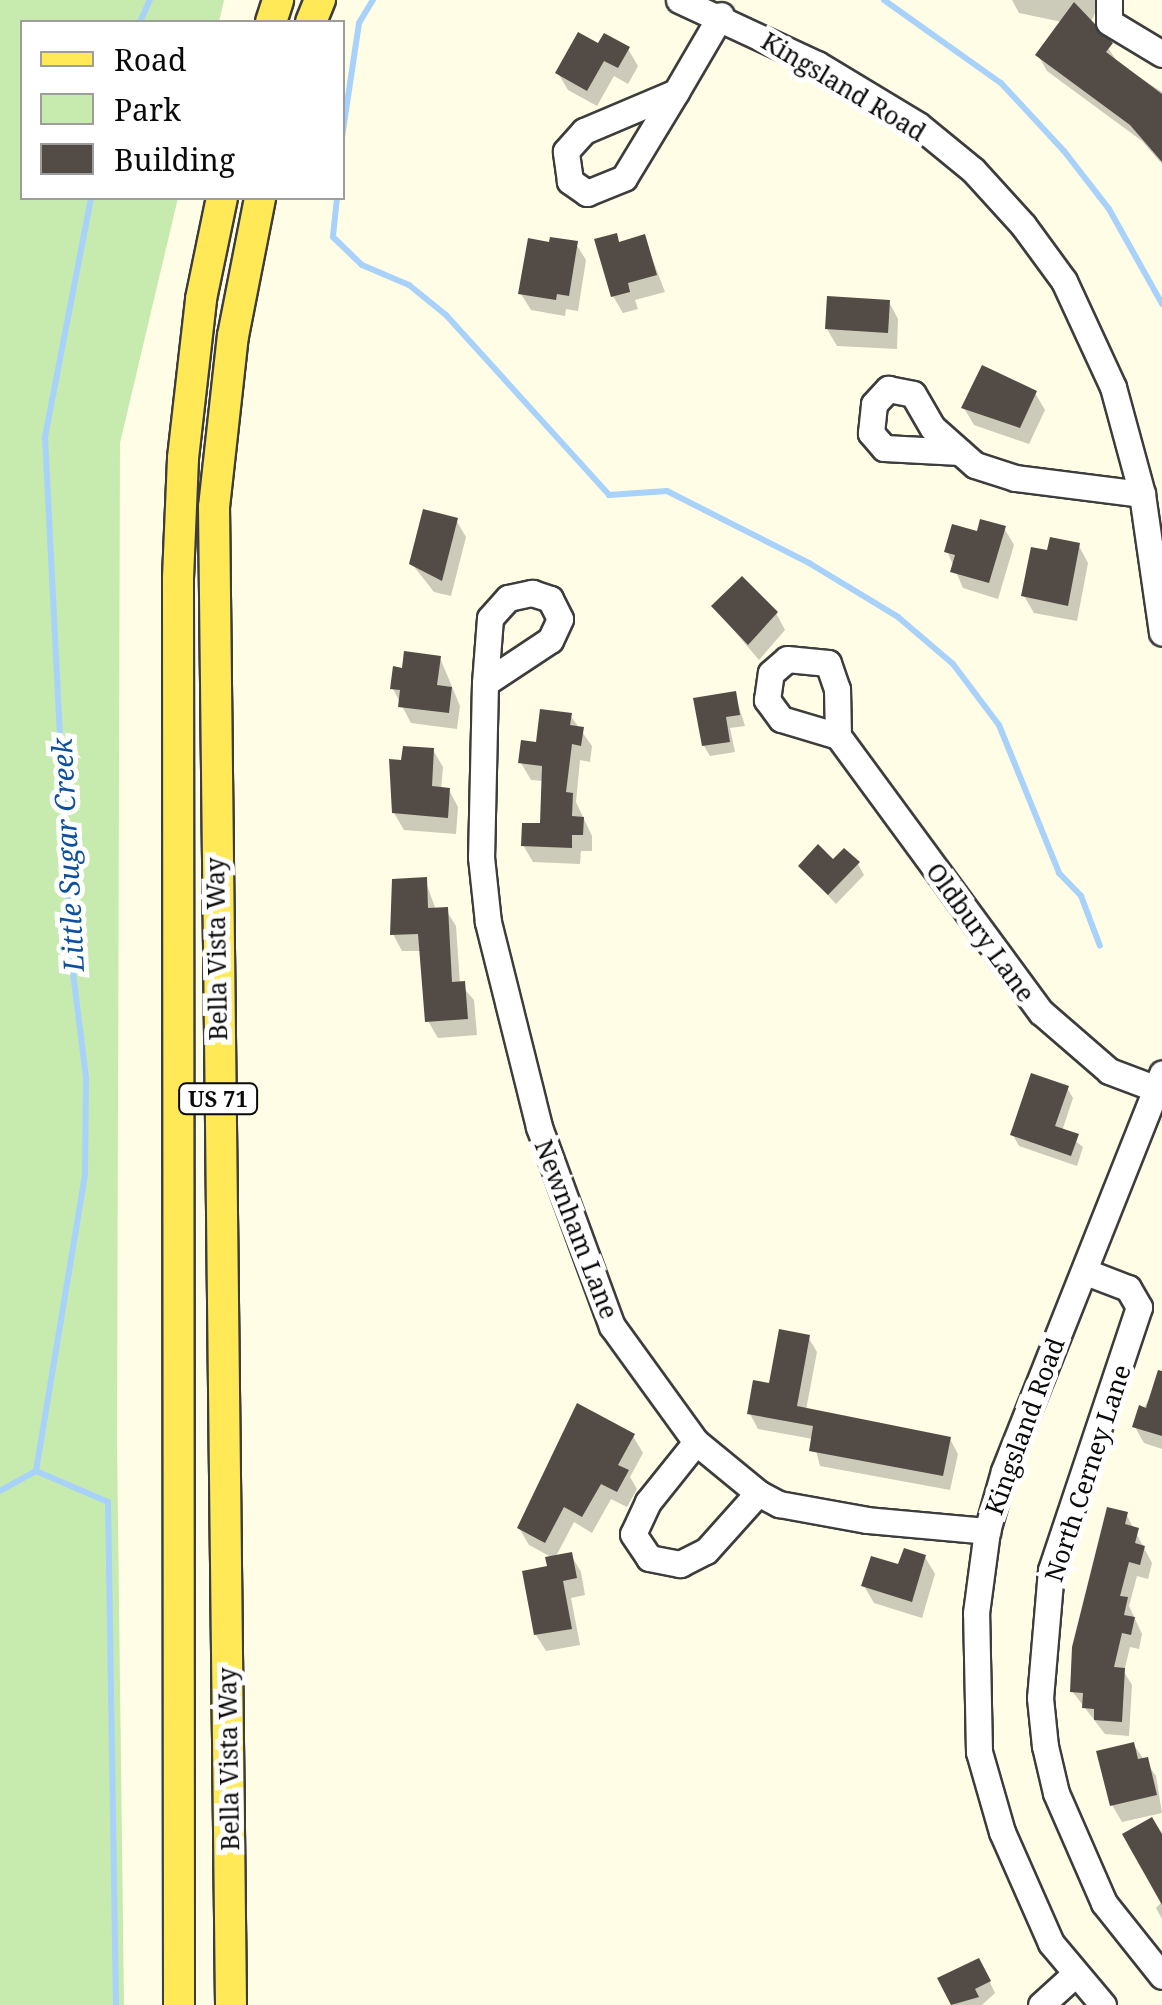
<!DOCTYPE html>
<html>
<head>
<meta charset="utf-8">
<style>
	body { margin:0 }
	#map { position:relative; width:1162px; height:2005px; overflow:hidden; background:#fffde6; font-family:"Noto Serif",serif }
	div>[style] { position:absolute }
	.green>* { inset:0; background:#c7ebaf }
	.shadow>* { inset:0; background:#0003 }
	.stream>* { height:6px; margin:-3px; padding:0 3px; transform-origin:3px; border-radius:3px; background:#a8d2fa }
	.building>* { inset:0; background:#534c46 }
	.roads { filter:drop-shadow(2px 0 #3d3d3d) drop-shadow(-2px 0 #3d3d3d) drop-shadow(0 2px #3d3d3d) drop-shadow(0 -2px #3d3d3d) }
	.minor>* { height:25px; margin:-12.5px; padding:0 12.5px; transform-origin:12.5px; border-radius:12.5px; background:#fff }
	.major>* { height:30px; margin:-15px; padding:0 15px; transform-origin:15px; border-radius:15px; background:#ffe956 }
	span { translate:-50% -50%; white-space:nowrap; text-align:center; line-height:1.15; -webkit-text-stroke:10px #fff; paint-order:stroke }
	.shield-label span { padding:2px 8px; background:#fff; border:2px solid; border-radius:8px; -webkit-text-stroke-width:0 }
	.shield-label { font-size:22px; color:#0a0a0a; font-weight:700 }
	.street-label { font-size:25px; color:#0a0a0a }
	.water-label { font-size:28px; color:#0e50a0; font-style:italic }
	.legend { position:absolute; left:20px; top:20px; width:325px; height:180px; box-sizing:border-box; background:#fff; border:2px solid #9d9d9d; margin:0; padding:12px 18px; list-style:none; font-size:30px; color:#0a0a0a }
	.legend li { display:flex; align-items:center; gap:20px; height:50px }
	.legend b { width:50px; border:2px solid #9d9d9d }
</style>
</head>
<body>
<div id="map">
	<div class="green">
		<div style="clip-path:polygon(0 0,224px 0,219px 22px,22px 22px,22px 198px,178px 198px,120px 443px,117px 1441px,124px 2005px,0 2005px)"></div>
	</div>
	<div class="shadow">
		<div style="clip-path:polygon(1012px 0,1101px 0,1091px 22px,1118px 63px,1162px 92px,1162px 164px,1142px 141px,1047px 71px,1038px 55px,1062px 22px,1019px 13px)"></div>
		<div style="clip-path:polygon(599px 47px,628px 49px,638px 66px,628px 84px,614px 76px,597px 106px,568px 90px,558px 73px)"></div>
		<div style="clip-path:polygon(616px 236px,620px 244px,644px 237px,665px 292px,635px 300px,638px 309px,623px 313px,613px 296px)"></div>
		<div style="clip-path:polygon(576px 244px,586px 260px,578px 311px,566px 309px,565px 316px,531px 310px,521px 294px)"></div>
		<div style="clip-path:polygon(889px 302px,898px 319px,897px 349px,837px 346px,827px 329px)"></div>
		<div style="clip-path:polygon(1035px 393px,1045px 410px,1029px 444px,974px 425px,964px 408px)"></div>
		<div style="clip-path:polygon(456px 520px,466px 537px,451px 596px,434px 592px,412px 564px)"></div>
		<div style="clip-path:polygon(1004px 528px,1014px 545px,998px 599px,963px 588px,947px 551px)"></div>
		<div style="clip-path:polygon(1079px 546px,1088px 563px,1077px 621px,1034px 613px,1024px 596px)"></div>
		<div style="clip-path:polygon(714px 607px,776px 613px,785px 630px,759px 660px)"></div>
		<div style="clip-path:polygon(440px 658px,460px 706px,457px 729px,411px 723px,393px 689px,404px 670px)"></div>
		<div style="clip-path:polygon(735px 694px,745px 726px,730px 728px,735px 752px,710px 756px,704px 746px)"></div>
		<div style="clip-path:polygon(570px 715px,592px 746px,590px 762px,580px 760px,576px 802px,592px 836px,592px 851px,581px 851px,580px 864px,533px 862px,523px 845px,542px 826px,544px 781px,531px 780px,521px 763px)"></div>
		<div style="clip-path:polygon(433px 750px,443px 767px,441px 790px,449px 790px,458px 807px,456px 834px,404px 830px,394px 813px)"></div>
		<div style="clip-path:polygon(833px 862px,858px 864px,864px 875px,836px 904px,801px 866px)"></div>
		<div style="clip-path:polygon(425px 880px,436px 910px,446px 910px,456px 926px,460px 984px,474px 1000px,477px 1035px,438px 1038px,428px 1021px,421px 951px,402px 951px,393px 934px)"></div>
		<div style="clip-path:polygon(1067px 1088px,1073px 1098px,1062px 1131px,1083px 1147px,1077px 1166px,1019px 1146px,1013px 1135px)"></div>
		<div style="clip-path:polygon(808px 1337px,817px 1352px,806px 1410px,950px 1439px,958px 1454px,950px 1490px,820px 1466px,813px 1439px,758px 1429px,750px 1414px)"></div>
		<div style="clip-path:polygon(1156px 1384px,1162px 1386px,1162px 1449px,1144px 1443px,1135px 1427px)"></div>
		<div style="clip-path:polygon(633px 1436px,643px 1453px,630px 1477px,637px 1489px,627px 1507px,611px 1499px,592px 1533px,574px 1522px,555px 1558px,571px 1555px,581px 1572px,585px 1595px,571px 1598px,580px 1645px,546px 1651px,536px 1635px,553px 1558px,529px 1545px,519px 1528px)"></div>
		<div style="clip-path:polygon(1126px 1514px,1152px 1563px,1148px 1579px,1137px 1576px,1129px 1606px,1142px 1634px,1139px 1649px,1130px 1647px,1124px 1672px,1132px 1685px,1129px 1736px,1105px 1734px,1072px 1691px)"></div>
		<div style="clip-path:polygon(925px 1557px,935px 1574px,922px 1618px,874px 1603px,864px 1586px)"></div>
		<div style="clip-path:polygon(1133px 1744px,1156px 1776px,1162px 1813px,1122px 1822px,1112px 1805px)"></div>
		<div style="clip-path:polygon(1162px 1902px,1162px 1919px,1156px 1908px)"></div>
		<div style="clip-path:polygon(985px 1972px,995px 1993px,982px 2005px,953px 2005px,941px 1979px)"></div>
	</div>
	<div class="stream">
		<div style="left:884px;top:0;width:143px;rotate:35.4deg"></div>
		<div style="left:1001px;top:83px;width:93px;rotate:47.2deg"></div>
		<div style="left:1064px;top:151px;width:73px;rotate:52.2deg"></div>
		<div style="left:1109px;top:209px;width:109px;rotate:60.8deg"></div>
		<div style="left:140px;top:22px;width:24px;rotate:-66deg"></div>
		<div style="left:342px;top:137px;width:115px;rotate:-81.5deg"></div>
		<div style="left:359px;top:23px;width:27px;rotate:-59deg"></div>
		<div style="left:337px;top:198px;width:39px;rotate:96deg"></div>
		<div style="left:333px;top:237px;width:40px;rotate:44deg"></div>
		<div style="left:362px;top:265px;width:51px;rotate:23.1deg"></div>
		<div style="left:409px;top:285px;width:48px;rotate:39deg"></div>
		<div style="left:446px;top:315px;width:243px;rotate:47.8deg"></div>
		<div style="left:609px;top:495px;width:58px;rotate:-3.9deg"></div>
		<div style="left:667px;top:491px;width:159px;rotate:26.9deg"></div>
		<div style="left:809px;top:563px;width:104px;rotate:31.2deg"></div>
		<div style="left:898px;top:617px;width:72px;rotate:40.5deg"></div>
		<div style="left:953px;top:664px;width:76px;rotate:53deg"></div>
		<div style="left:999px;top:725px;width:160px;rotate:67.9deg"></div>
		<div style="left:1059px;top:873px;width:32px;rotate:46deg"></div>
		<div style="left:1081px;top:896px;width:53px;rotate:69.2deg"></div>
		<div style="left:36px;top:1471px;width:78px;rotate:23.3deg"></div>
		<div style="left:108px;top:1502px;width:503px;rotate:89.09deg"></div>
		<div style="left:0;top:1491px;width:41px;rotate:-29.1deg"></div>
		<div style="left:36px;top:1471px;width:300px;rotate:-80.6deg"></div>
		<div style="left:85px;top:1175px;width:98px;rotate:-89.4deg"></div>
		<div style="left:86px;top:1077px;width:121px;rotate:-97.1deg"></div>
		<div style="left:71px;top:957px;width:521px;rotate:-92.86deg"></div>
		<div style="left:45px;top:437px;width:243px;rotate:-79.1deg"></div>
	</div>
	<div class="building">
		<div style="clip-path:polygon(1074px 2px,1113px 43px,1106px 52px,1162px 94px,1162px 162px,1130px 125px,1035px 55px)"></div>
		<div style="clip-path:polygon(578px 32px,598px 43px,604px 33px,630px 47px,618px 68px,604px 61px,587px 91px,555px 73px)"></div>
		<div style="clip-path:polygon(617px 233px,619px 242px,645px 234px,657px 275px,628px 283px,630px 292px,611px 297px,594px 239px)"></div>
		<div style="clip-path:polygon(550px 237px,578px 241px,569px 296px,557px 294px,556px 300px,518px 294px,528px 238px,549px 242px)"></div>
		<div style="clip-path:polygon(827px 296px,890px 300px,888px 333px,825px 329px)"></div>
		<div style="clip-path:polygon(982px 365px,1037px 391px,1020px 428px,961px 408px)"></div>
		<div style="clip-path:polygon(423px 509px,458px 518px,442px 581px,409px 564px)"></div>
		<div style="clip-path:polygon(980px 519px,1006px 526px,989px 583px,950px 572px,955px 555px,944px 552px,952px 524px,977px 531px)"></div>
		<div style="clip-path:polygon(1050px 537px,1080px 543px,1068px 606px,1021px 596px,1031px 547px,1047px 550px)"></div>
		<div style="clip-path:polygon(742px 576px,778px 612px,748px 645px,711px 606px)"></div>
		<div style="clip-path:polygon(404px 651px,441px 656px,437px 685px,452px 687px,449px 713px,398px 707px,400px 690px,390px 689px,393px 666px,402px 668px)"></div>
		<div style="clip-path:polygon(736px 691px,740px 715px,726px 717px,730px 742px,702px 746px,693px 698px)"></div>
		<div style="clip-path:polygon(540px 709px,572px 713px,570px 725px,584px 727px,581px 746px,572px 744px,566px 792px,573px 793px,572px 816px,584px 817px,583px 835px,572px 835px,572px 848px,521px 846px,522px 823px,540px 823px,542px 766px,518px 763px,521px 740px,536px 742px)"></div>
		<div style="clip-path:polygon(403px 746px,434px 748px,432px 786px,450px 788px,448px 818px,392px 813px,389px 759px,401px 760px)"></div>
		<div style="clip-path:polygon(818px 844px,833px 859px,844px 848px,860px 862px,828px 895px,798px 866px)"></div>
		<div style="clip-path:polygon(427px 877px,428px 908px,448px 907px,452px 982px,465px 981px,468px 1019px,425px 1022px,418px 934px,390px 935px,392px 879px)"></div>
		<div style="clip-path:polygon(1031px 1073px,1069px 1086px,1055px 1126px,1079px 1134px,1071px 1156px,1010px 1135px)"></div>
		<div style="clip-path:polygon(779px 1329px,810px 1335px,797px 1406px,951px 1437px,943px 1476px,809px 1451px,813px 1426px,747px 1414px,753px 1380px,769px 1383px)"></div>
		<div style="clip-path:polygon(1158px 1370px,1162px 1371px,1162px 1436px,1132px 1427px,1139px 1405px,1146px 1408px)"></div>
		<div style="clip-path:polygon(577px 1403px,635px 1434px,618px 1465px,629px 1470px,617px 1492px,601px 1484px,582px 1517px,564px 1507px,545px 1543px,517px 1528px)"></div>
		<div style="clip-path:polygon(1107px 1507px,1128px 1512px,1125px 1524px,1139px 1528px,1135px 1543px,1145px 1546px,1140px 1565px,1129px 1562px,1120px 1596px,1128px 1597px,1124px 1615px,1135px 1617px,1131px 1635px,1122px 1633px,1114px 1667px,1125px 1668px,1122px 1722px,1094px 1720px,1094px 1709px,1082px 1708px,1083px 1693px,1070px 1692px,1072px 1647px)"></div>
		<div style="clip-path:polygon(904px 1548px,926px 1555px,912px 1602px,861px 1586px,871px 1556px,898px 1564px)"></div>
		<div style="clip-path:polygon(572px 1552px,577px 1578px,563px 1581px,572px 1629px,534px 1635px,522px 1571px,547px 1566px,545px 1557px)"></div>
		<div style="clip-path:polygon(1134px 1742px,1138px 1759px,1148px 1757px,1157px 1795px,1110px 1806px,1096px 1751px)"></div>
		<div style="clip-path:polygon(1152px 1817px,1162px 1834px,1162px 1905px,1122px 1834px)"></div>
		<div style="clip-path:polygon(979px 1958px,991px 1981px,975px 1989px,979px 1997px,951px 2005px,937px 1978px)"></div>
	</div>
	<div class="roads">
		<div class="minor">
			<div style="left:679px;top:0;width:152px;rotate:24.9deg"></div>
			<div style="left:817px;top:64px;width:118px;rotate:31.1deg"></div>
			<div style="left:918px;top:125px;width:71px;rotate:39.3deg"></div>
			<div style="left:973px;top:170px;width:74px;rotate:47.7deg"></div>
			<div style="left:1023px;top:225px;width:69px;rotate:53.8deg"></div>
			<div style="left:1064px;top:281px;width:117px;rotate:65.2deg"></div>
			<div style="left:1113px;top:387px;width:111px;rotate:74.8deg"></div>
			<div style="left:1142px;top:494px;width:140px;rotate:81.8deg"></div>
			<div style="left:1109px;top:0;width:22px;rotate:90deg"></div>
			<div style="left:1109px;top:22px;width:62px;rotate:31.1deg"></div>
			<div style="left:676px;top:92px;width:100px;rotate:121.2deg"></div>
			<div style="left:624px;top:178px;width:40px;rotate:158deg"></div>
			<div style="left:587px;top:193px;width:21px;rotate:-145deg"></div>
			<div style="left:570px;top:181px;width:30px;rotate:-98deg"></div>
			<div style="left:566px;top:151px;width:27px;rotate:-48deg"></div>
			<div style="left:584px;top:131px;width:100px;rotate:-23deg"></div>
			<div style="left:676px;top:92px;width:89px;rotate:-59.7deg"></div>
			<div style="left:960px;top:452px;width:76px;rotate:-177deg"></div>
			<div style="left:884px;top:448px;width:20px;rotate:-131deg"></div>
			<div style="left:871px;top:433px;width:29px;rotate:-84deg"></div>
			<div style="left:874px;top:404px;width:21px;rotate:-47deg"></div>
			<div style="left:888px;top:389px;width:25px;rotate:11deg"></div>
			<div style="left:913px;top:394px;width:39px;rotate:60deg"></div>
			<div style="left:933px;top:428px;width:56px;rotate:41.4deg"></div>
			<div style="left:975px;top:465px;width:42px;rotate:18deg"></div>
			<div style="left:1015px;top:478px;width:128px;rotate:7.2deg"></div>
			<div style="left:485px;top:683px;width:65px;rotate:-85.6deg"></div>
			<div style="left:490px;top:618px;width:27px;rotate:-48deg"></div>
			<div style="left:508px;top:598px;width:25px;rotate:-12deg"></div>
			<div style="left:532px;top:593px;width:19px;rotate:18deg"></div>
			<div style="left:550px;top:599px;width:22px;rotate:63deg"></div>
			<div style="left:560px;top:619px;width:23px;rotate:115deg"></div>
			<div style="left:550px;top:640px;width:78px;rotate:146.5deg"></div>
			<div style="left:485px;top:683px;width:174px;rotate:91.3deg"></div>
			<div style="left:481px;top:857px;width:65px;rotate:83.9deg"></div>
			<div style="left:488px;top:922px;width:211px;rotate:76deg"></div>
			<div style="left:539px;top:1127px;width:212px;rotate:69.9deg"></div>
			<div style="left:612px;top:1326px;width:143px;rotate:54.1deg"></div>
			<div style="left:696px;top:1442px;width:80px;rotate:39.4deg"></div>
			<div style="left:758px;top:1493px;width:24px;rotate:28deg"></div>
			<div style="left:779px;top:1504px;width:89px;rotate:10.3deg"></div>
			<div style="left:867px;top:1520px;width:121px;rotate:5.2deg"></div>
			<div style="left:838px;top:736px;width:59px;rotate:-163.4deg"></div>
			<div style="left:781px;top:719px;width:24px;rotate:-126deg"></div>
			<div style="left:767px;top:700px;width:27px;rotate:-82deg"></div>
			<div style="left:771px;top:673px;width:21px;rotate:-41deg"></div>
			<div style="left:787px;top:659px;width:41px;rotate:5.6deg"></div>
			<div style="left:828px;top:663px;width:28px;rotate:71deg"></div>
			<div style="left:837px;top:689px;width:47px;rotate:88.8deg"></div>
			<div style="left:838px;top:736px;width:343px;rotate:53.7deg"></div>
			<div style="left:1041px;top:1012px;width:90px;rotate:40.9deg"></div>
			<div style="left:1109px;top:1071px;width:51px;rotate:20.6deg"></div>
			<div style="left:1086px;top:1272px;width:45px;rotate:20.9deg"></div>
			<div style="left:1128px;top:1288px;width:22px;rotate:60deg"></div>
			<div style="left:1139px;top:1307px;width:277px;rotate:108.5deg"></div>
			<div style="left:1051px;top:1570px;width:128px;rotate:94.9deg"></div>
			<div style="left:1040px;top:1698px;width:48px;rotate:84.1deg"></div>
			<div style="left:1045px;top:1746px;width:48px;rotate:76.8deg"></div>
			<div style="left:1056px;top:1793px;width:120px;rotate:66.4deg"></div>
			<div style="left:1104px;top:1903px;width:93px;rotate:51.5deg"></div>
			<div style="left:696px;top:1442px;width:77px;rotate:128.7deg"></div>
			<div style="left:648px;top:1502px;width:35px;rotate:115deg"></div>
			<div style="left:633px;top:1534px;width:29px;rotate:56deg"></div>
			<div style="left:649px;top:1558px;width:32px;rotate:11deg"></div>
			<div style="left:680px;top:1564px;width:29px;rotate:-27deg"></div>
			<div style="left:706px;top:1551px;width:78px;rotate:-48.1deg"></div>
			<div style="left:1041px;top:2005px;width:45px;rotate:-42.3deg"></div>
			<div style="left:1103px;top:2005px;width:81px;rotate:-130deg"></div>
			<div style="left:1051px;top:1943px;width:121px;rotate:-113.8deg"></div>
			<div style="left:1002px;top:1832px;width:83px;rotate:-106deg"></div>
			<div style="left:979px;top:1752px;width:139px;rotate:-91.2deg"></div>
			<div style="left:976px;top:1613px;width:83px;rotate:-82.4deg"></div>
			<div style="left:987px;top:1531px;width:62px;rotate:-74.2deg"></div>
			<div style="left:1004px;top:1471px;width:428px;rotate:-68.3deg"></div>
		</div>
		<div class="major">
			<div style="left:271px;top:22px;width:23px;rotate:-72deg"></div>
			<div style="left:311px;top:22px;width:24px;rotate:-68deg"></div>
			<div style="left:179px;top:2005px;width:1427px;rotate:-90.04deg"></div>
			<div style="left:178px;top:578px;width:120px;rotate:-87.6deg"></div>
			<div style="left:183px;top:458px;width:160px;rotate:-83.5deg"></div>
			<div style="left:201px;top:299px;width:103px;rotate:-78.3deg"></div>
			<div style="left:231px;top:2005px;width:1498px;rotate:-90.65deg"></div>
			<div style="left:214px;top:507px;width:172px;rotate:-83.7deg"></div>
			<div style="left:233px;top:336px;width:141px;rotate:-78.9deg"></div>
		</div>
	</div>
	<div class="shield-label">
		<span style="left:218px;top:1099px">US 71</span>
	</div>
	<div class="street-label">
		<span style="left:844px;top:86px;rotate:31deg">Kingsland Road</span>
		<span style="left:981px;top:932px;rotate:54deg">Oldbury Lane</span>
		<span style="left:216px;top:949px;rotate:-91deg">Bella Vista Way</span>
		<span style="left:577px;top:1229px;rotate:69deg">Newnham Lane</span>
		<span style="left:1024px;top:1426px;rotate:-70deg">Kingsland Road</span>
		<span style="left:1087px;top:1473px;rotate:-72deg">North Cerney Lane</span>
		<span style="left:228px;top:1759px;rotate:-91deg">Bella Vista Way</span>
	</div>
	<div class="water-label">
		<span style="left:67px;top:855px;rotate:-93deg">Little Sugar Creek</span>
	</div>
	<ul class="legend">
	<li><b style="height:12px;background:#ffe956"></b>Road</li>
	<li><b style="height:28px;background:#c7ebaf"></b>Park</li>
	<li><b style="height:28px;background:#534c46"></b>Building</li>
	</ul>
</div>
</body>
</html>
